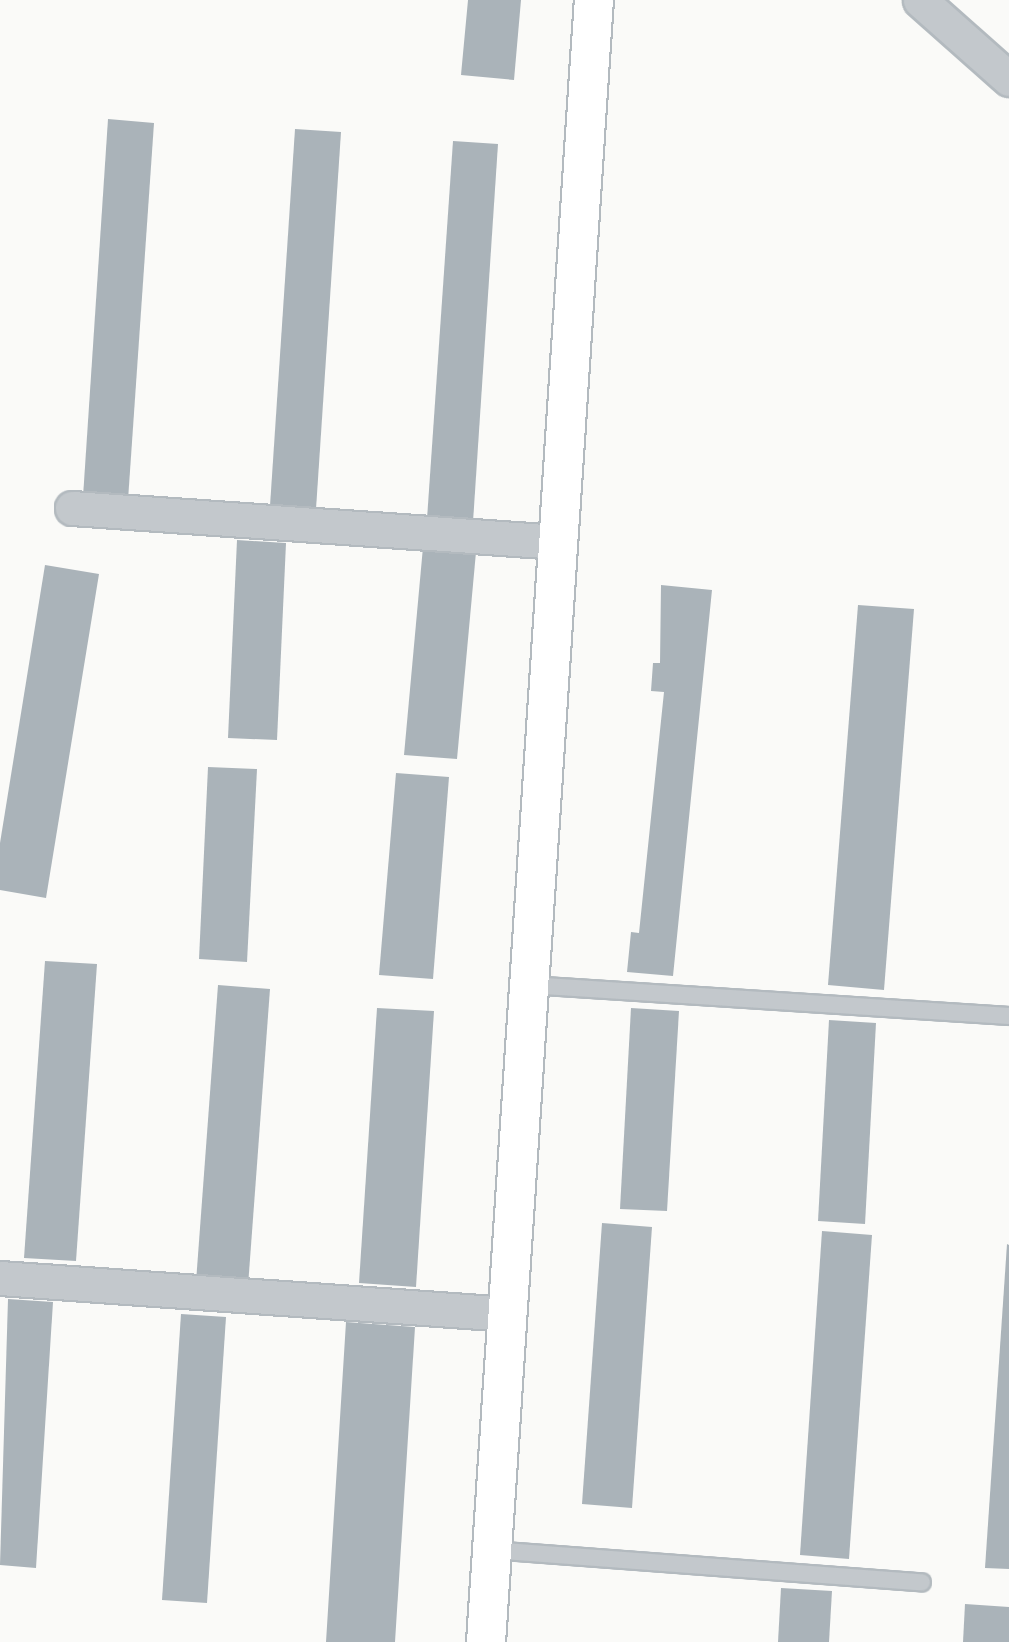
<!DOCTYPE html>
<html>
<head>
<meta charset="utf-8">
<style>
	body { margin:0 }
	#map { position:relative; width:1009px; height:1642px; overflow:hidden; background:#fafaf8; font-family:Karla,sans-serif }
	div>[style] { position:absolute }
	.building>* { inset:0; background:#aab3b9 }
	.roads { filter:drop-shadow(2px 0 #b3babf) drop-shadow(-2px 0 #b3babf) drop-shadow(0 2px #b3babf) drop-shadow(0 -2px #b3babf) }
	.lane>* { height:16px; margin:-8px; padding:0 8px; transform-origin:8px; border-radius:8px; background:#c3c8cc }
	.street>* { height:33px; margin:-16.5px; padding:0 16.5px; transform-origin:16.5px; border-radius:16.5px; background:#c3c8cc }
	.secondary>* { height:38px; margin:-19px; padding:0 19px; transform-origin:19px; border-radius:19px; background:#fff }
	span { translate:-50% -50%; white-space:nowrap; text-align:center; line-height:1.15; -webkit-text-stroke:7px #fff; paint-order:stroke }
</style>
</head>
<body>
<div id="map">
	<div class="building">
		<div style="clip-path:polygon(468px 0,521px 0,514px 80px,461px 75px)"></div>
		<div style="clip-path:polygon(108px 119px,154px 123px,128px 500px,83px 497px)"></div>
		<div style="clip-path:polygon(295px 129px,341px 132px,316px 509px,270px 506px)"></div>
		<div style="clip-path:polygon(453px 141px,498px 144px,473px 522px,427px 519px)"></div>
		<div style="clip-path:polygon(237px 540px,286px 543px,277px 740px,228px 738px)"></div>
		<div style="clip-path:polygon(423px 547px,476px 552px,457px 759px,404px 755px)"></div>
		<div style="clip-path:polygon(45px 565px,99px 574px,46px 898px,0 890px,0 843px)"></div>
		<div style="clip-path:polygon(661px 585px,712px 590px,673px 976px,627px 972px,631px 932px,639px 933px,664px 692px,651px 691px,653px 663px,660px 663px)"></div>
		<div style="clip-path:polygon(858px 605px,914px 609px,884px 990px,828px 985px)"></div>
		<div style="clip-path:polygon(208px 767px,257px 769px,247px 962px,199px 959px)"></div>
		<div style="clip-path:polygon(396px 773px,449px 777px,433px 979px,379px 975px)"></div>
		<div style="clip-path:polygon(45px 961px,97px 964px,76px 1261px,24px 1258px)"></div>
		<div style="clip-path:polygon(218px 985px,270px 989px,248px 1286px,196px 1282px)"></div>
		<div style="clip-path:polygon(377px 1008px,434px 1011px,416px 1287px,359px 1283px)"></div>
		<div style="clip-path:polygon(631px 1008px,679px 1011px,667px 1211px,620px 1209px)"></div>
		<div style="clip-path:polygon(829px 1020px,876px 1023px,865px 1224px,818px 1221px)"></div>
		<div style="clip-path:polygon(602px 1223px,652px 1227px,632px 1508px,582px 1504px)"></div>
		<div style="clip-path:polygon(822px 1231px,872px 1235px,849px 1559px,800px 1555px)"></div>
		<div style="clip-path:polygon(1007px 1244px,1009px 1245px,1009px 1569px,985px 1568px)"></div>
		<div style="clip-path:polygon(8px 1299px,53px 1302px,36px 1568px,0 1565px)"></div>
		<div style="clip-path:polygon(181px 1314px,226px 1317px,207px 1603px,162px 1600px)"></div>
		<div style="clip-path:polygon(346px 1322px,415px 1327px,395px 1642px,326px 1642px)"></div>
		<div style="clip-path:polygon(781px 1588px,832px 1591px,829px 1642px,778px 1642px)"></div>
		<div style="clip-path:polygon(965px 1604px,1009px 1607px,1009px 1642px,963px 1642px)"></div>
	</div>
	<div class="roads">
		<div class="lane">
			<div style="left:529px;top:985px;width:481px;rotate:3.7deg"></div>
			<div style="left:492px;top:1550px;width:431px;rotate:4.3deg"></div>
		</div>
		<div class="street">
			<div style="left:920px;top:0;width:119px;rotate:41.6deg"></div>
			<div style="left:72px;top:508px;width:488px;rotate:4deg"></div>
			<div style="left:0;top:1278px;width:509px;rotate:4.05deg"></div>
		</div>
		<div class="secondary">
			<div style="left:486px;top:1642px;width:1646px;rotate:-86.24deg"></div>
		</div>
	</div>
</div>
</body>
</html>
